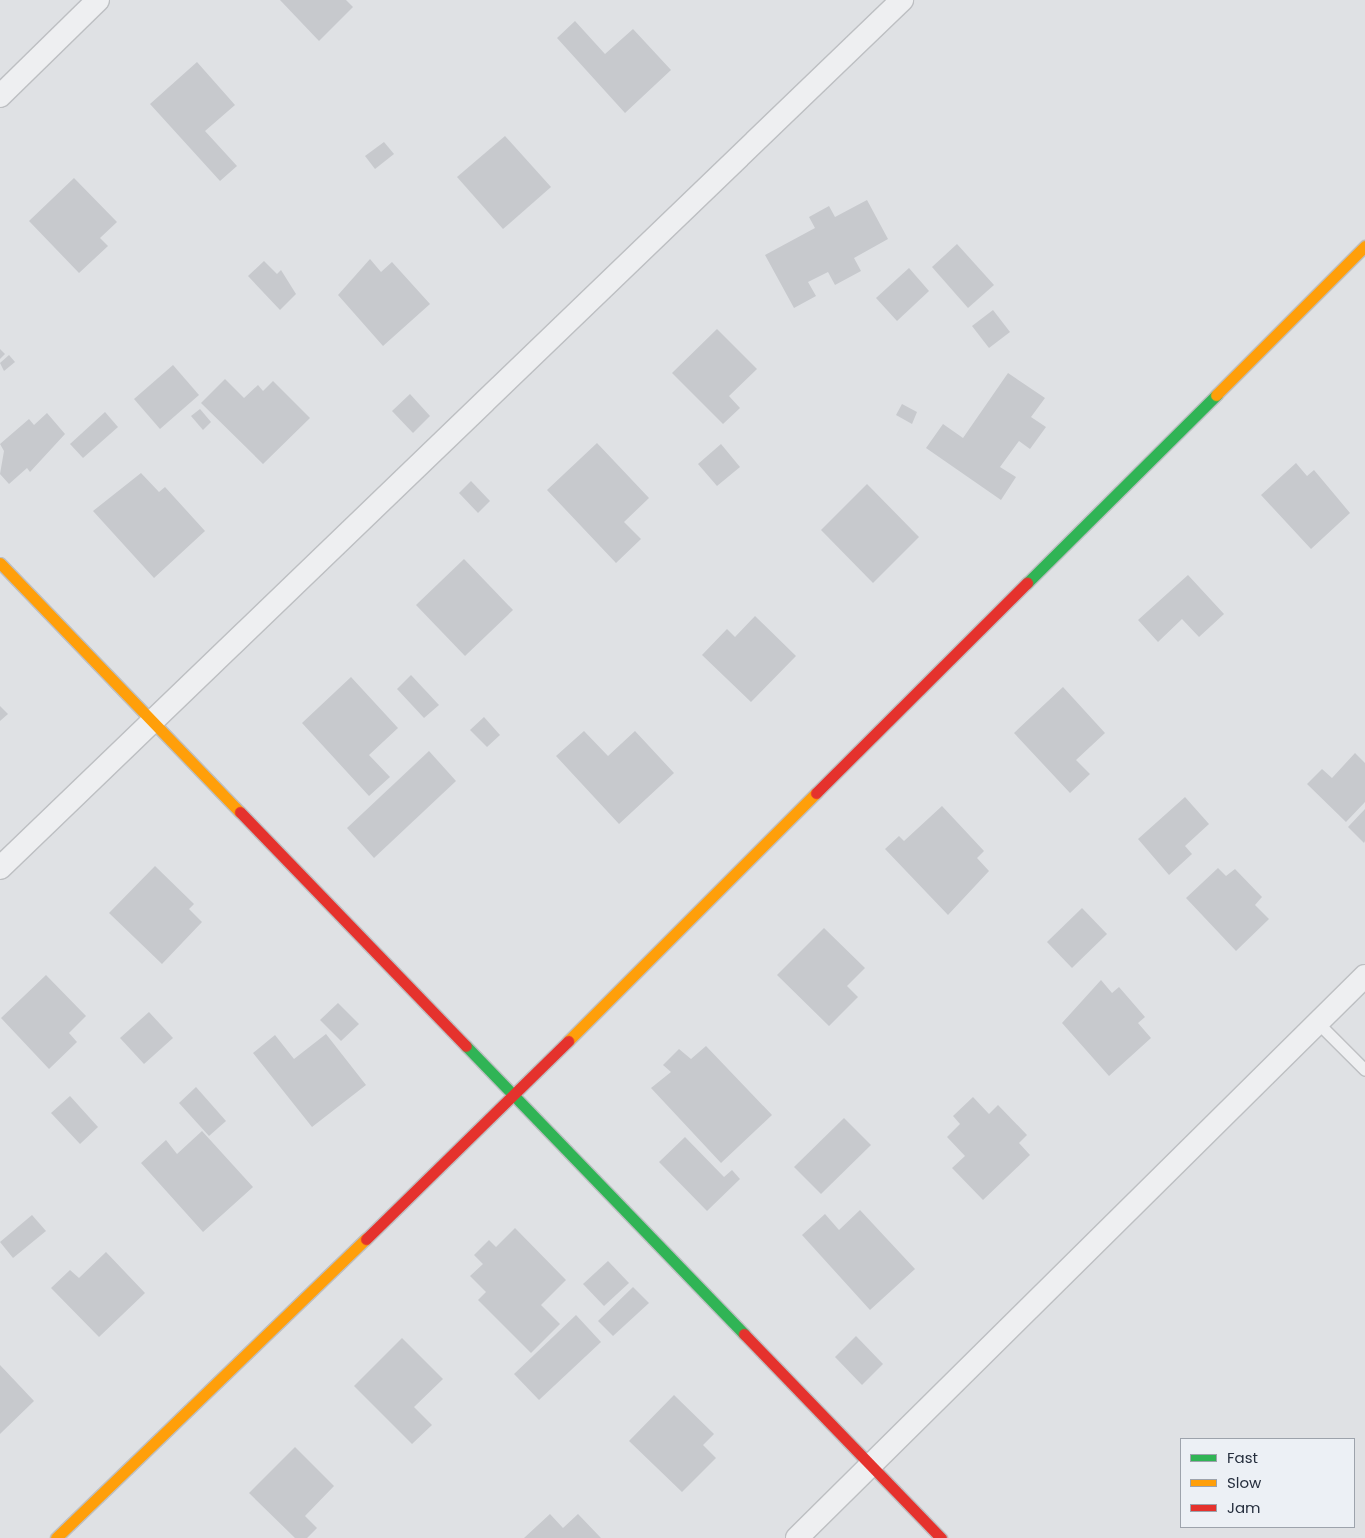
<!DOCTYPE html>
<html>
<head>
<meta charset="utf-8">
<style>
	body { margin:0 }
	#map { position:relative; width:1365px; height:1538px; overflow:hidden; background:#dfe1e4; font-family:Poppins,sans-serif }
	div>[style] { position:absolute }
	.building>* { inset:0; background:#c7c9cd }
	.roads { filter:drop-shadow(1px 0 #bdbfc2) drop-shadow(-1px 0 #bdbfc2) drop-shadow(0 1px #bdbfc2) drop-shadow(0 -1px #bdbfc2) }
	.lane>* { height:11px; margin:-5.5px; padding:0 5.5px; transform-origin:5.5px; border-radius:5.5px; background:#eeeff1 }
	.street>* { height:22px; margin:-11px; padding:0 11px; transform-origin:11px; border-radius:11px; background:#eeeff1 }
	.fast>* { height:11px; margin:-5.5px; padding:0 5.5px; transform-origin:5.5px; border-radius:5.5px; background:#30b455 }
	.slow>* { height:11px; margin:-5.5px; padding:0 5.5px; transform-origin:5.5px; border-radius:5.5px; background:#ff9f0a }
	.jam>* { height:11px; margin:-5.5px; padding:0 5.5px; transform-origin:5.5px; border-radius:5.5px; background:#e5322d }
	span { translate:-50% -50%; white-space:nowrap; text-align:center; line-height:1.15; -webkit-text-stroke:4.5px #ecf0f5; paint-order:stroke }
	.legend { position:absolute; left:1180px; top:1438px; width:175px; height:90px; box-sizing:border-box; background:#ecf0f5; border:1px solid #9da3ac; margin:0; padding:6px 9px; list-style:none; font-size:15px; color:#262f3e }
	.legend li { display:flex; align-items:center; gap:10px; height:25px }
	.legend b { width:25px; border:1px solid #9da3ac }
</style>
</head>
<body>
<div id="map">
	<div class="building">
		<div style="clip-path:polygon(280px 0,346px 0,353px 7px,319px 41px)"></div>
		<div style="clip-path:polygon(575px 21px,605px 54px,633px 29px,671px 70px,625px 113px,557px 38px)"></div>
		<div style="clip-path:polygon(197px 62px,235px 105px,205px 131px,237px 166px,220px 181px,150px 104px)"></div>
		<div style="clip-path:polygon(505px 136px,551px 187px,503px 229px,457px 177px)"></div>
		<div style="clip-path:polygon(384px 142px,394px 154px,375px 169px,365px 156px)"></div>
		<div style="clip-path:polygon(74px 178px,117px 222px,100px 238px,108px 246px,79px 273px,29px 221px)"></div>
		<div style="clip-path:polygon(867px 200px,888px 239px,854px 258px,861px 271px,835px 285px,828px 272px,808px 282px,816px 296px,794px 308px,765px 255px,815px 228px,809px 217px,829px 206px,835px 217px)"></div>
		<div style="clip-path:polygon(957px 244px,994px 285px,968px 308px,932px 267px)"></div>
		<div style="clip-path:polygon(370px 259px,381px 272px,392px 262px,430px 304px,383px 346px,338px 295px)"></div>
		<div style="clip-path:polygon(264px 261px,277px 274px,281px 270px,296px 294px,280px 310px,248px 276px)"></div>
		<div style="clip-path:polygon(909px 268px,929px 291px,897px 321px,876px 298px)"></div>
		<div style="clip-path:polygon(993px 310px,1010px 332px,989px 348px,972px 326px)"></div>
		<div style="clip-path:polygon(717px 329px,757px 369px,729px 396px,740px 408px,723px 424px,672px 373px)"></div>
		<div style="clip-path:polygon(0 349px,5px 354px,0 359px)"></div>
		<div style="clip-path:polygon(9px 355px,15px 362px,4px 371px,0 363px)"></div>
		<div style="clip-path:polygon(173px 365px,199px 395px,160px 429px,134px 399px)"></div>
		<div style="clip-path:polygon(1008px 373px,1045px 398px,1031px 417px,1046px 427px,1030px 449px,1019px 441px,1000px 467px,1016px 477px,1001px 500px,926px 448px,943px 424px,963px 438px)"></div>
		<div style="clip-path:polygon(225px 379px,244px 398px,258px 385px,263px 391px,273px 381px,310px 418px,263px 464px,201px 403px)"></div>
		<div style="clip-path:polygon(410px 394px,430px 416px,413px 433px,392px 411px)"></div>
		<div style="clip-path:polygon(902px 404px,917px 412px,912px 424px,896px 415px)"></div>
		<div style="clip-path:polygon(200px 409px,211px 422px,203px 430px,191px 416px)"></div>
		<div style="clip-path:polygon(105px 412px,118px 427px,83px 458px,70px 444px)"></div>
		<div style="clip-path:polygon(47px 413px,65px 434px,30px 472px,27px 468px,9px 484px,0 474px,4px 451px,0 444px,29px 419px,34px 425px)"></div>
		<div style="clip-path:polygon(597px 443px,649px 498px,624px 522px,641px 539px,616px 563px,547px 490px)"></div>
		<div style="clip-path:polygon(721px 444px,740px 467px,717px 486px,698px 464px)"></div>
		<div style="clip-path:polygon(1296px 463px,1307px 476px,1314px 470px,1350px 513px,1311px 549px,1261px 495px)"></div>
		<div style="clip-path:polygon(141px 473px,159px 492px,165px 487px,205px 531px,154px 578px,93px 511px)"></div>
		<div style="clip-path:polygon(471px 481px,490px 501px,478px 513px,459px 493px)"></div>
		<div style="clip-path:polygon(867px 484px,919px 537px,873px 583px,821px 530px)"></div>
		<div style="clip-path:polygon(464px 559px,513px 610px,465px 656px,416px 605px)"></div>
		<div style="clip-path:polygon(1188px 575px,1224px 614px,1199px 637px,1182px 619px,1158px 642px,1138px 620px)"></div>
		<div style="clip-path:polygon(755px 616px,796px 656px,751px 702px,702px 655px,727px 629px,735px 637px)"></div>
		<div style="clip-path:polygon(411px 675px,439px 705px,424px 718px,397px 689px)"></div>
		<div style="clip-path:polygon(351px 677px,398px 728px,369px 755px,390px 777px,369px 796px,302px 723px)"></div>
		<div style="clip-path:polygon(1063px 687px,1105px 733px,1076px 760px,1090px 774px,1070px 793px,1014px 733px)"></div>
		<div style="clip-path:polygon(0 706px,8px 714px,0 721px)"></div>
		<div style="clip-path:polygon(484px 717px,500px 735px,487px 747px,470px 730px)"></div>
		<div style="clip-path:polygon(584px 731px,608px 756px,635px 731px,674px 773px,619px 824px,556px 756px)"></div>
		<div style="clip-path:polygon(429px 751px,456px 781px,374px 858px,347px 828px)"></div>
		<div style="clip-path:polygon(1355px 753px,1365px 763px,1365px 802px,1346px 822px,1307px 784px,1322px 769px,1332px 778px)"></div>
		<div style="clip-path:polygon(1185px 797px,1209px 824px,1185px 846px,1192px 854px,1169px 875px,1138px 839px)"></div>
		<div style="clip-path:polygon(942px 806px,984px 851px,977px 858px,989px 871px,948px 915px,885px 849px,899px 836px,904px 841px)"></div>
		<div style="clip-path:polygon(1365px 809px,1365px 841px,1364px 843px,1348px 827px)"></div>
		<div style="clip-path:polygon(155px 866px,194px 904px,189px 909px,202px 922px,162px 964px,109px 913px)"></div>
		<div style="clip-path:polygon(1218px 868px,1226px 876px,1235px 869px,1262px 897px,1255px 905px,1269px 919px,1236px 951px,1186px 898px)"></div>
		<div style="clip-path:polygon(1082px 908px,1107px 934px,1072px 968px,1047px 942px)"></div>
		<div style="clip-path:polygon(824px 928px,865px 968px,847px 986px,858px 997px,829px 1026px,777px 975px)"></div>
		<div style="clip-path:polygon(46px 975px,86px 1016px,69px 1033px,77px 1042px,49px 1069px,1px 1018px)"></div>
		<div style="clip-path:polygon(1101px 980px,1112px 993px,1119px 987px,1145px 1017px,1138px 1023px,1151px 1038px,1109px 1076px,1062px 1023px)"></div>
		<div style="clip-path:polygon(338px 1003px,359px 1024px,341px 1041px,320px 1020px)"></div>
		<div style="clip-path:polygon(149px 1012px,173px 1038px,144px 1064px,120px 1038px)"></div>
		<div style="clip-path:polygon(326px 1034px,366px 1085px,312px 1127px,253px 1053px,275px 1035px,294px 1059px)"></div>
		<div style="clip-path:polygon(706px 1046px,772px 1115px,721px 1163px,651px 1088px,671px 1072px,663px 1065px,679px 1049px,691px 1059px)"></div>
		<div style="clip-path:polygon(196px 1087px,226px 1121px,209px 1136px,179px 1103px)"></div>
		<div style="clip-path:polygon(70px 1096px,98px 1127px,80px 1144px,51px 1113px)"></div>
		<div style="clip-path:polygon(973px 1097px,989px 1114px,998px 1105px,1027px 1135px,1019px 1143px,1030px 1155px,983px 1200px,952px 1168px,965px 1156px,947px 1137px,960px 1124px,953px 1116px)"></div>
		<div style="clip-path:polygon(844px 1118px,871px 1145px,821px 1194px,794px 1167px)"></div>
		<div style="clip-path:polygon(202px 1131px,253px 1187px,203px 1232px,141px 1163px,166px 1140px,177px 1154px)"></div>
		<div style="clip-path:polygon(685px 1137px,724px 1177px,732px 1170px,740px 1179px,707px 1211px,659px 1162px)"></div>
		<div style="clip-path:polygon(860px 1210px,915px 1269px,870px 1310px,802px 1235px,825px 1214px,839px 1230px)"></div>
		<div style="clip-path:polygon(32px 1215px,46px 1231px,13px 1258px,0 1242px)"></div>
		<div style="clip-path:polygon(515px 1228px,566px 1280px,541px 1305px,560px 1324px,531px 1353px,478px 1300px,486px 1292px,470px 1276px,483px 1264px,474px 1255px,489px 1240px,496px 1247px)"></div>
		<div style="clip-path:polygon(106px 1252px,145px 1293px,99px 1337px,51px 1288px,70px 1270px,79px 1278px)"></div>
		<div style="clip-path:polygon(608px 1261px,629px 1283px,604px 1306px,583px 1284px)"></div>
		<div style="clip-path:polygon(633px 1287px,649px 1303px,613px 1336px,598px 1321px)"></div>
		<div style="clip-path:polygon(576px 1315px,601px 1342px,539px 1400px,514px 1374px)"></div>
		<div style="clip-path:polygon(856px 1336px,883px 1364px,862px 1385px,835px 1357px)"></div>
		<div style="clip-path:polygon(402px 1338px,443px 1379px,414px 1407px,432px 1425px,412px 1444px,354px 1386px)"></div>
		<div style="clip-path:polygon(0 1365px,34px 1401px,0 1434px)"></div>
		<div style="clip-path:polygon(674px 1395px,714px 1434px,703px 1445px,716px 1458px,682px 1492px,629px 1441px)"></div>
		<div style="clip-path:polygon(295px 1447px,334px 1486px,305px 1516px,317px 1528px,307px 1538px,295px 1538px,249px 1493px)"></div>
		<div style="clip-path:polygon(550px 1514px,563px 1528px,578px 1514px,601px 1538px,524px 1538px)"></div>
	</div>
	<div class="roads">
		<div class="lane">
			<div style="left:1318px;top:1023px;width:66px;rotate:45deg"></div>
		</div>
		<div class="street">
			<div style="left:0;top:96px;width:137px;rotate:-44.4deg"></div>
			<div style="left:0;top:868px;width:1252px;rotate:-43.9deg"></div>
			<div style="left:797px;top:1538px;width:799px;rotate:-44.7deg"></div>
		</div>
		<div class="fast">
			<div style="left:1027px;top:583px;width:267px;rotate:-44.8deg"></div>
			<div style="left:466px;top:1046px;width:400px;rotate:46deg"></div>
		</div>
		<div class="slow">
			<div style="left:1216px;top:395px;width:211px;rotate:-45deg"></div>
			<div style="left:0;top:563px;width:346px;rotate:46.1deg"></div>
			<div style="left:568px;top:1041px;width:351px;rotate:-45deg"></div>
			<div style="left:56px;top:1538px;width:431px;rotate:-44deg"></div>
		</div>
		<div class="jam">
			<div style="left:816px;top:793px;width:298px;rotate:-44.9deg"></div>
			<div style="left:240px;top:812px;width:325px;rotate:46deg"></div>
			<div style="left:366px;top:1239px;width:283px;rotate:-44.4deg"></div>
			<div style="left:744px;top:1334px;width:284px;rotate:46deg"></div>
		</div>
	</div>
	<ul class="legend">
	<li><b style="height:6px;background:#30b455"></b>Fast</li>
	<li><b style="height:6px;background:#ff9f0a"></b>Slow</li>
	<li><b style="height:6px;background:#e5322d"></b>Jam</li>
	</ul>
</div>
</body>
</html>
